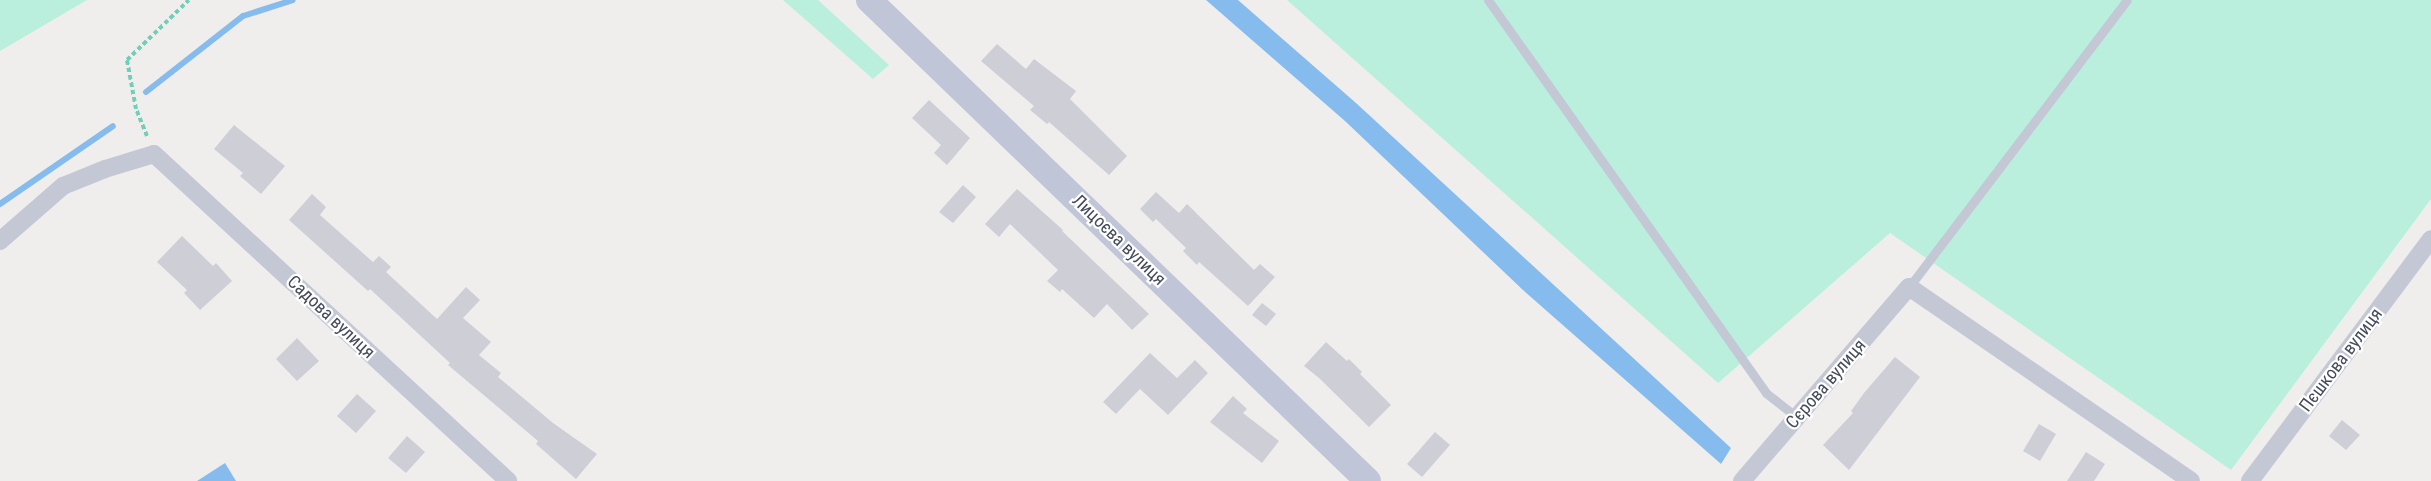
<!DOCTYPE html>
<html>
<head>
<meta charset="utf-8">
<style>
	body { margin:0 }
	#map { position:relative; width:2431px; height:481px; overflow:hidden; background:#f0eeed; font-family:"Roboto Condensed",sans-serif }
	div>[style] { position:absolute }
	.green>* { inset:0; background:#baefdd }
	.water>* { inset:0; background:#86bced }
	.stream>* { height:6px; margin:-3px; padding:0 3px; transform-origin:3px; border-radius:3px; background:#86bced }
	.building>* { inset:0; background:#cdced6 }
	.path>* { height:4px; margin-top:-2px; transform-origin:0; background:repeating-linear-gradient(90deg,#72ceb9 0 4.5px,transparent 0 7.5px) }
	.lane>* { height:9px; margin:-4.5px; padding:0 4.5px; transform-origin:4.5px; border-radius:4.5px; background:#c4c8d5 }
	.street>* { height:18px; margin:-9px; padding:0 9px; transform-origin:9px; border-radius:9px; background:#c4c8d5 }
	.secondary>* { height:26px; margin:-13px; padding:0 13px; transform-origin:13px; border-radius:13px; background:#c0c5d7 }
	span { translate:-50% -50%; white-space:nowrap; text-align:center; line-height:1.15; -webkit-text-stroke:4.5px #fff; paint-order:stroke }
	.street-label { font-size:18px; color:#454b5b }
</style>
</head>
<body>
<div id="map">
	<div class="green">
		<div style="clip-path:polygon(0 0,87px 0,0 51px)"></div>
		<div style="clip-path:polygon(783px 0,818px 0,889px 65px,873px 79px)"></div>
		<div style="clip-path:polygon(1287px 0,2431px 0,2431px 199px,2231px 470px,1890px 233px,1718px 383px)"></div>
	</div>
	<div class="water">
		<div style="clip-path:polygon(1206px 0,1238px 0,1356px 103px,1731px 448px,1721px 464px,1523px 290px,1345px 121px)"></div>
		<div style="clip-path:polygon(225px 463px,236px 481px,197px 481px)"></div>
	</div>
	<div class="stream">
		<div style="left:146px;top:92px;width:123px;rotate:-38.1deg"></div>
		<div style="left:243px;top:16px;width:52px;rotate:-17.7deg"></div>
		<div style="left:0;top:204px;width:137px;rotate:-34.6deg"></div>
	</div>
	<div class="building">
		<div style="clip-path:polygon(997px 44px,1026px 69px,1034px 59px,1076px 91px,1070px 99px,1127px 156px,1109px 175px,1049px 122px,1047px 124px,1030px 110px,1034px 106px,981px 61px)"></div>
		<div style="clip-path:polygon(929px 100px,970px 138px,947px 165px,934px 153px,941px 145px,912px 118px)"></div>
		<div style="clip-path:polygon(234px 125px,285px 166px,261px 194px,240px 176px,243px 173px,214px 149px)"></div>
		<div style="clip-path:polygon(963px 185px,976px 197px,953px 223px,939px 212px)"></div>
		<div style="clip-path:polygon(1017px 189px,1063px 230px,1062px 231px,1149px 314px,1132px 330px,1107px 304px,1094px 318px,1062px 289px,1060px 292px,1047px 281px,1058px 270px,1010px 224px,999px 237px,985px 224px)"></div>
		<div style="clip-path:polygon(1156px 192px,1179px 213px,1187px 204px,1254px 270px,1260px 264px,1275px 277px,1248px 306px,1199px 262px,1197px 265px,1183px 251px,1186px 248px,1156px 219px,1153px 222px,1140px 209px)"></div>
		<div style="clip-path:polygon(312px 194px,326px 207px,320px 215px,373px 262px,379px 256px,391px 267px,386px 272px,437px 319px,466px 287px,480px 300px,463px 318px,491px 342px,479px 355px,501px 373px,498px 377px,553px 423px,597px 454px,576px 479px,536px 444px,538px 441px,448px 365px,450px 363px,370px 289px,368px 291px,289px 220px)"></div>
		<div style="clip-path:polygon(182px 236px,213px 266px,216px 263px,232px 281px,200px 310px,184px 293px,187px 290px,157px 262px)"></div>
		<div style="clip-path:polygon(1262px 303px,1276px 314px,1266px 326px,1252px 315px)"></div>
		<div style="clip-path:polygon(297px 338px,319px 361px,297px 381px,276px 359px)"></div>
		<div style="clip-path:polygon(1326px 342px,1347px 361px,1349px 359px,1362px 372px,1360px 374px,1391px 405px,1369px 427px,1319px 378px,1304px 366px)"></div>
		<div style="clip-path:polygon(1150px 353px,1177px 378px,1195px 360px,1208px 373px,1168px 415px,1140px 389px,1116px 414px,1103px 402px)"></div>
		<div style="clip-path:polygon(1895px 357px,1920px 377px,1849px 470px,1823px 445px,1853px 413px,1851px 411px,1864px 393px)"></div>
		<div style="clip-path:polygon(357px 394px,376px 411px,356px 433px,337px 416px)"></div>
		<div style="clip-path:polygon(1233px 396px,1247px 409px,1243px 413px,1279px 441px,1262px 463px,1210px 422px)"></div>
		<div style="clip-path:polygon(2342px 420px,2360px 435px,2346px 450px,2329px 436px)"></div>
		<div style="clip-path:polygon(2039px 424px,2056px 434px,2040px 461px,2023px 451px)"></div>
		<div style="clip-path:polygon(1435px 432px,1450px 445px,1422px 477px,1407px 464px)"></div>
		<div style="clip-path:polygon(407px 436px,425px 452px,406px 473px,388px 458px)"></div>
		<div style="clip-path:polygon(2086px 452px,2105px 464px,2094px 481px,2067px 481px)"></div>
	</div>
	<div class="path">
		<div style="left:147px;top:136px;width:29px;rotate:-112deg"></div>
		<div style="left:136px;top:109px;width:50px;rotate:-100.4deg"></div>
		<div style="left:127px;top:60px;width:86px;rotate:-44.1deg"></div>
	</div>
	<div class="lane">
		<div style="left:1488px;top:0;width:481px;rotate:54.7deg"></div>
		<div style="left:1766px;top:393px;width:39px;rotate:38deg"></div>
		<div style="left:1909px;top:287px;width:360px;rotate:-52.8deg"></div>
	</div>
	<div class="street">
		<div style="left:0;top:241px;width:84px;rotate:-41.1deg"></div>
		<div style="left:63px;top:186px;width:45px;rotate:-22deg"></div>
		<div style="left:105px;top:169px;width:51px;rotate:-17deg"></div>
		<div style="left:154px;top:154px;width:482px;rotate:42.7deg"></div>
		<div style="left:1742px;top:481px;width:256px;rotate:-49.3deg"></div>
		<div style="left:1909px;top:287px;width:342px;rotate:34.5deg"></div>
		<div style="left:2250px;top:481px;width:302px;rotate:-53.2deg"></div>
	</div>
	<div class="secondary">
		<div style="left:869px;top:0;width:693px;rotate:43.95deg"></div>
	</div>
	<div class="street-label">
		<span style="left:1119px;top:240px;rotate:44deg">Лицоєва вулиця</span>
		<span style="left:331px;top:317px;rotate:43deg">Садова вулиця</span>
		<span style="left:2341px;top:360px;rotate:-53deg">Пєшкова вулиця</span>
		<span style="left:1826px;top:384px;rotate:-49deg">Сєрова вулиця</span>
	</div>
</div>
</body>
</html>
